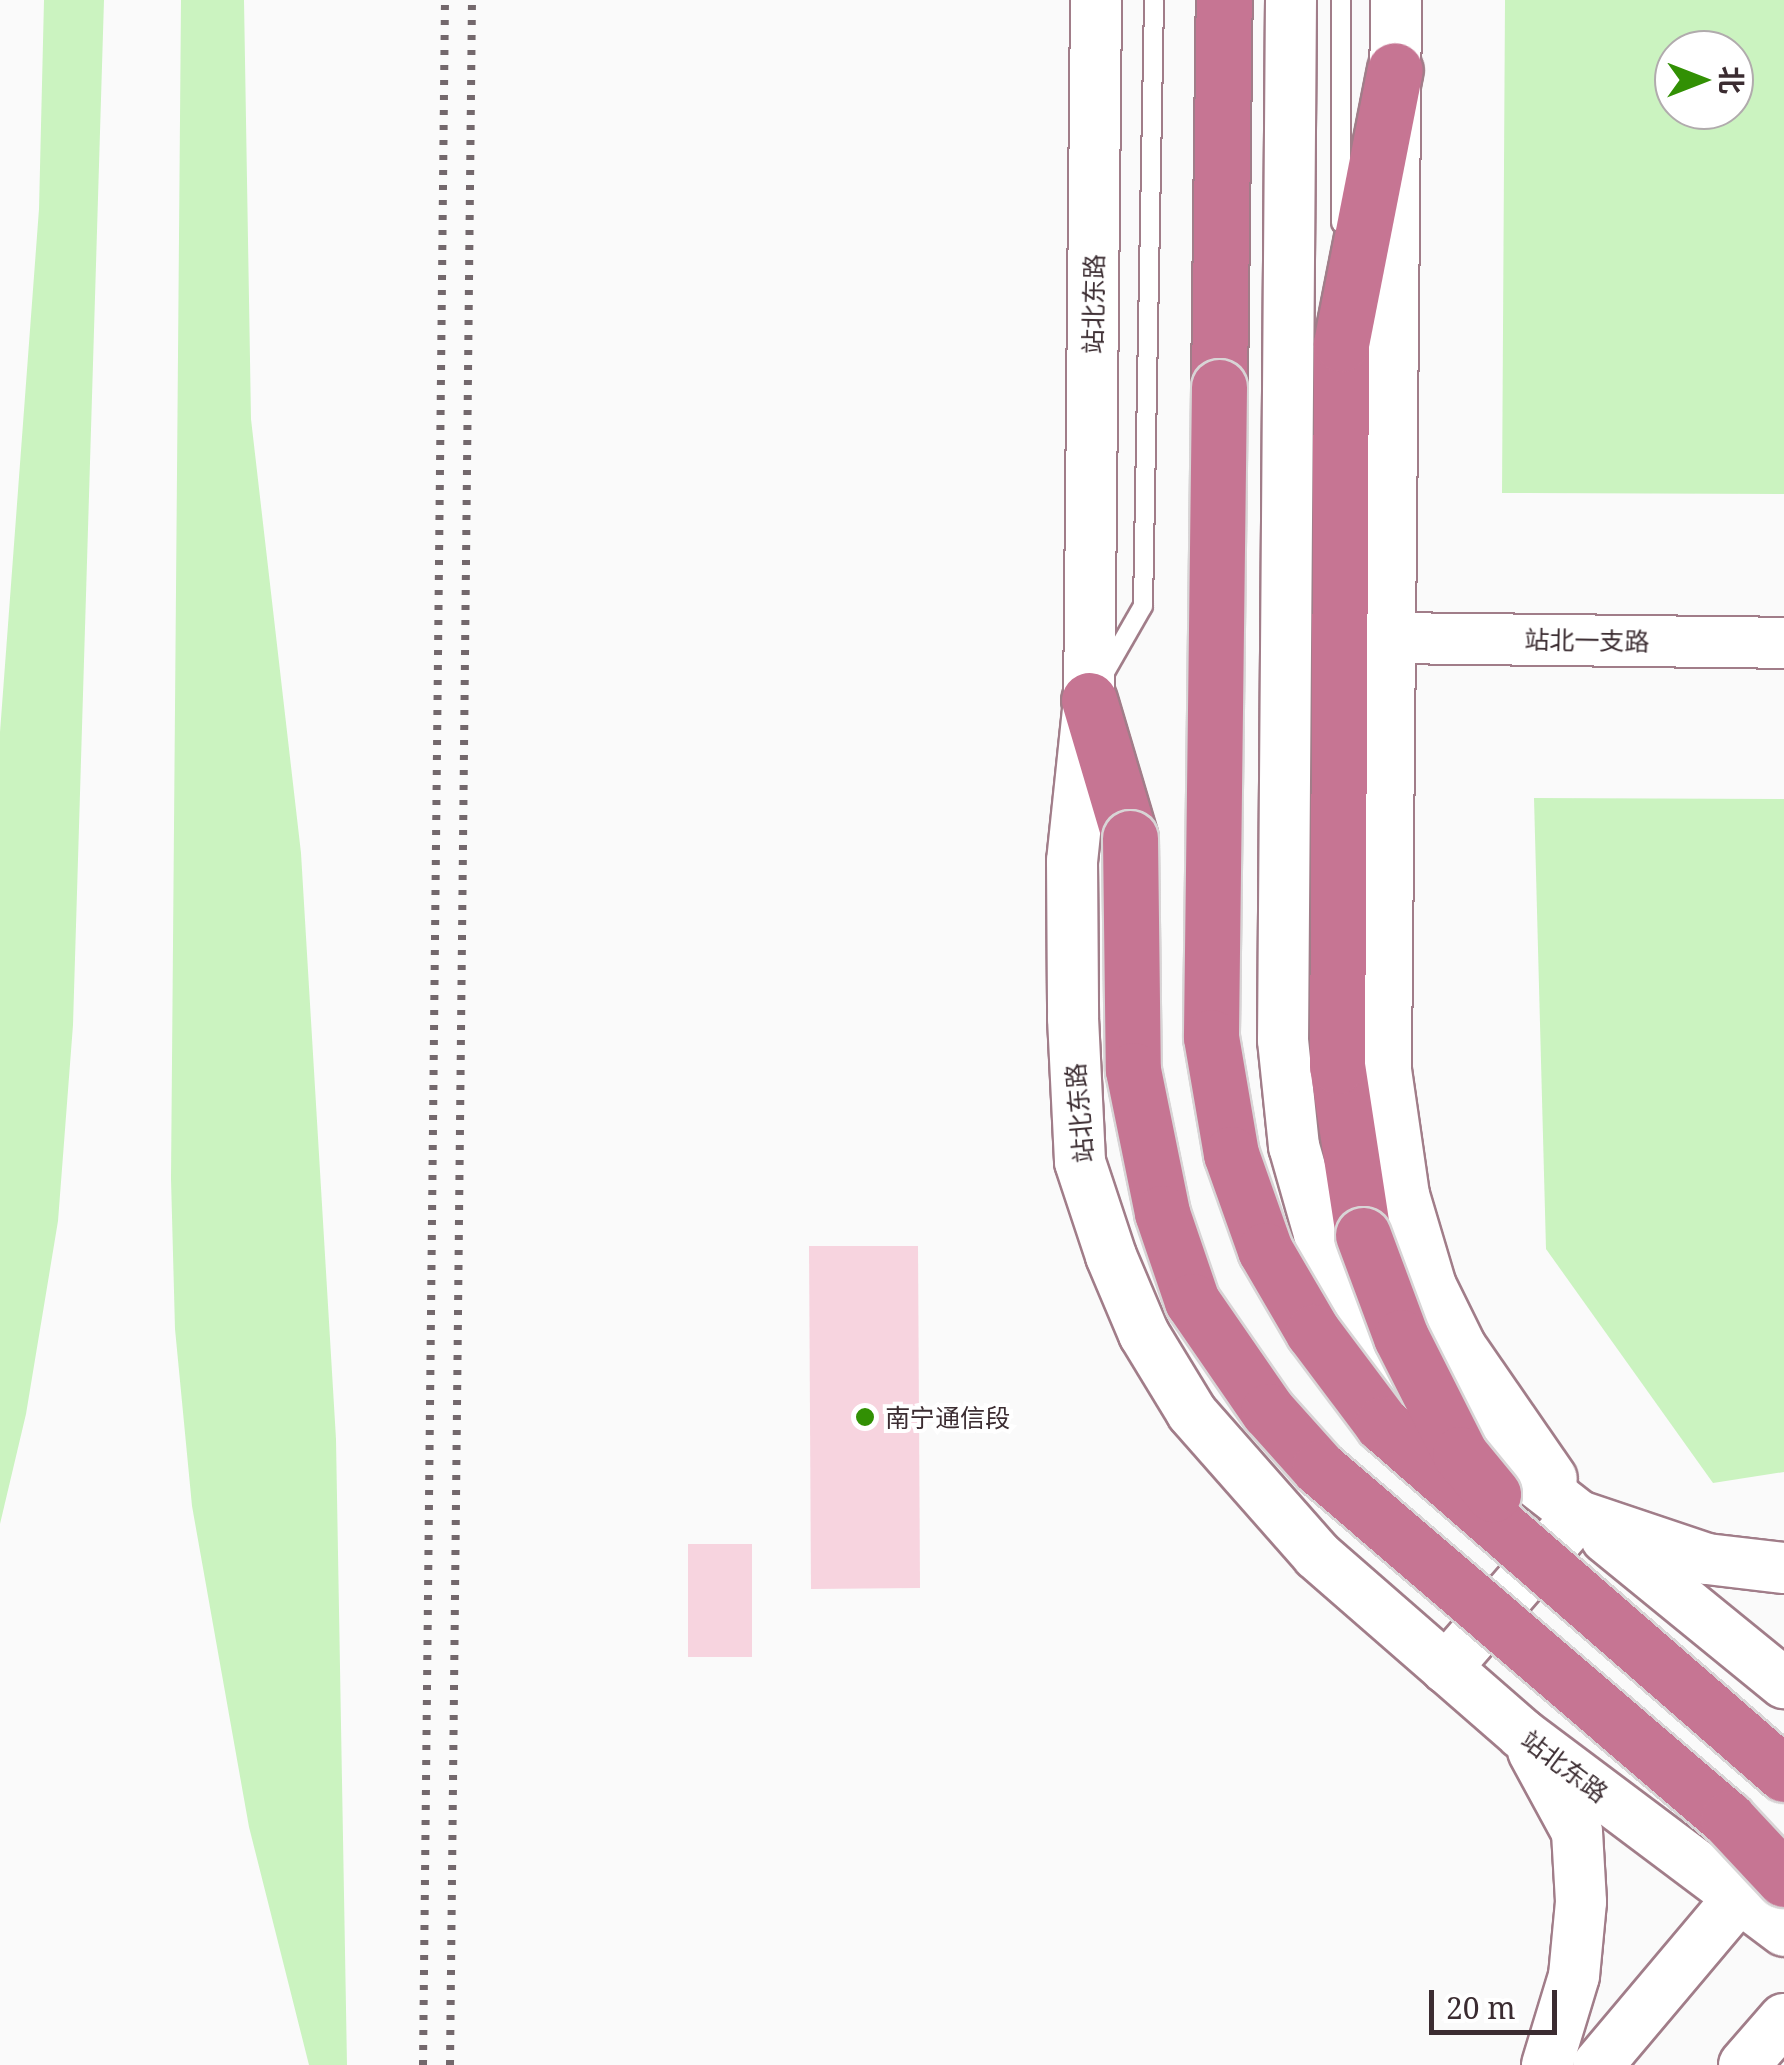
<!DOCTYPE html>
<html>
<head>
<meta charset="utf-8">
<style>
	body { margin:0 }
	#map { position:relative; width:1784px; height:2065px; overflow:hidden; background:#fafafa; font-family:"Noto Serif","Noto Sans SC",serif }
	div>[style] { position:absolute }
	.green>* { inset:0; background:#cbf3c0 }
	.building>* { inset:0; background:#f7d4df }
	.roads { filter:drop-shadow(2px 0 #a17d89) drop-shadow(-2px 0 #a17d89) drop-shadow(0 2px #a17d89) drop-shadow(0 -2px #a17d89) }
	.lane>* { height:18px; margin:-9px; padding:0 9px; transform-origin:9px; border-radius:9px; background:#fff }
	.secondary>* { height:50px; margin:-25px; padding:0 25px; transform-origin:25px; border-radius:25px; background:#fff }
	.highway>* { height:55px; margin:-27.5px; padding:0 27.5px; transform-origin:27.5px; border-radius:27.5px; background:#c67593 }
	.rail>* { height:8px; margin-top:-4px; transform-origin:0; background:repeating-linear-gradient(90deg,#73686c 0 5px,transparent 0 15px) }
	.bridges { filter:drop-shadow(2px 0 #d8d5d6) drop-shadow(-2px 0 #d8d5d6) drop-shadow(0 2px #d8d5d6) drop-shadow(0 -2px #d8d5d6) }
	.highway-bridge>* { height:55px; margin:-27.5px; padding:0 27.5px; transform-origin:27.5px; border-radius:27.5px; background:#c67593 }
	.dots>* { width:28px; height:28px; translate:-50% -50%; box-sizing:border-box; border:5px solid #fff; border-radius:50% }
	span { translate:-50% -50%; white-space:nowrap; text-align:center; line-height:1.15; -webkit-text-stroke:8px #fff; paint-order:stroke }
	.street-label { font-size:25px; color:#3b2c31 }
	.poi-label { font-size:25px; color:#3b2c31 }
	.left { translate:0 -50%; text-align:left }
	.north { position:absolute; left:1654px; top:30px; width:100px; height:100px; box-sizing:border-box; background:#fff; border:2px solid #b1abad; border-radius:50%; rotate:90deg; font-size:28px; font-weight:700; line-height:40px; text-align:center; color:#3b2c31 }
	.north::after { content:''; display:block; margin:auto; width:35px; height:45px; background:#329004; clip-path:polygon(50% 0,100% 100%,50% 72%,0 100%) }
	.scale { position:absolute; left:1429px; top:1990px; width:128px; height:45px; box-sizing:border-box; border:5px solid #3b2c31; border-top:0; padding-left:12px; font-size:30px; line-height:35px; white-space:nowrap; color:#3b2c31; -webkit-text-stroke:8px #fff; paint-order:stroke }
</style>
</head>
<body>
<div id="map">
	<div class="green">
		<div style="clip-path:polygon(44px 0,104px 0,73px 1025px,58px 1221px,26px 1414px,0 1524px,0 732px,39px 209px)"></div>
		<div style="clip-path:polygon(181px 0,244px 0,251px 419px,301px 853px,336px 1439px,347px 2065px,309px 2065px,249px 1827px,192px 1506px,175px 1329px,171px 1179px)"></div>
		<div style="clip-path:polygon(evenodd,1505px 0,1784px 0,1784px 494px,1502px 493px,1505px 0,1674px 50px,1734px 50px,1734px 110px,1674px 110px,1674px 50px)"></div>
		<div style="clip-path:polygon(1534px 798px,1784px 799px,1784px 1472px,1713px 1483px,1546px 1249px)"></div>
	</div>
	<div class="building">
		<div style="clip-path:polygon(809px 1246px,918px 1246px,920px 1588px,811px 1589px)"></div>
		<div style="clip-path:polygon(688px 1544px,752px 1544px,752px 1657px,688px 1657px)"></div>
	</div>
	<div class="roads">
		<div class="lane">
			<div style="left:1341px;top:0;width:223px;rotate:90deg"></div>
			<div style="left:1104px;top:674px;width:78px;rotate:-60.2deg"></div>
			<div style="left:1143px;top:606px;width:606px;rotate:-88.96deg"></div>
		</div>
		<div class="secondary">
			<div style="left:1096px;top:0;width:700px;rotate:90.57deg"></div>
			<div style="left:1089px;top:700px;width:162px;rotate:96deg"></div>
			<div style="left:1072px;top:861px;width:157px;rotate:89.6deg"></div>
			<div style="left:1073px;top:1018px;width:144px;rotate:87.2deg"></div>
			<div style="left:1080px;top:1162px;width:99px;rotate:71.7deg"></div>
			<div style="left:1111px;top:1256px;width:85px;rotate:67.1deg"></div>
			<div style="left:1144px;top:1334px;width:92px;rotate:58.7deg"></div>
			<div style="left:1192px;top:1413px;width:189px;rotate:48.6deg"></div>
			<div style="left:1317px;top:1555px;width:272px;rotate:41.1deg"></div>
			<div style="left:1522px;top:1734px;width:328px;rotate:36.9deg"></div>
			<div style="left:1291px;top:0;width:1040px;rotate:90.44deg"></div>
			<div style="left:1283px;top:1040px;width:107px;rotate:84.1deg"></div>
			<div style="left:1294px;top:1146px;width:91px;rotate:74.1deg"></div>
			<div style="left:1319px;top:1234px;width:70px;rotate:69deg"></div>
			<div style="left:1344px;top:1299px;width:82px;rotate:56.9deg"></div>
			<div style="left:1389px;top:1368px;width:241px;rotate:37.9deg"></div>
			<div style="left:1579px;top:1516px;width:135px;rotate:18.6deg"></div>
			<div style="left:1707px;top:1559px;width:78px;rotate:6.7deg"></div>
			<div style="left:1396px;top:0;width:1070px;rotate:90.54deg"></div>
			<div style="left:1386px;top:1070px;width:126px;rotate:81.8deg"></div>
			<div style="left:1404px;top:1195px;width:95px;rotate:73.5deg"></div>
			<div style="left:1431px;top:1286px;width:68px;rotate:63.8deg"></div>
			<div style="left:1461px;top:1347px;width:160px;rotate:55.4deg"></div>
			<div style="left:1389px;top:638px;width:395px;rotate:0.7deg"></div>
			<div style="left:1606px;top:1538px;width:230px;rotate:39.2deg"></div>
			<div style="left:1446px;top:1668px;width:180px;rotate:-49.1deg"></div>
			<div style="left:1533px;top:1751px;width:92px;rotate:61.5deg"></div>
			<div style="left:1577px;top:1832px;width:70px;rotate:86.7deg"></div>
			<div style="left:1581px;top:1902px;width:74px;rotate:95.4deg"></div>
			<div style="left:1574px;top:1976px;width:93px;rotate:106.9deg"></div>
			<div style="left:1598px;top:2065px;width:255px;rotate:-49.9deg"></div>
			<div style="left:1744px;top:2065px;width:61px;rotate:-49deg"></div>
		</div>
		<div class="highway">
			<div style="left:1219px;top:387px;width:387px;rotate:-89.3deg"></div>
			<div style="left:1089px;top:700px;width:144px;rotate:73.5deg"></div>
			<div style="left:1363px;top:1235px;width:171px;rotate:-98.7deg"></div>
			<div style="left:1337px;top:1066px;width:722px;rotate:-89.68deg"></div>
			<div style="left:1341px;top:344px;width:279px;rotate:-78.9deg"></div>
		</div>
	</div>
	<div class="rail">
		<div style="left:423px;top:2065px;width:2065px;rotate:-89.39deg"></div>
		<div style="left:450px;top:2065px;width:2065px;rotate:-89.39deg"></div>
	</div>
	<div class="bridges">
		<div class="highway-bridge">
			<div style="left:1219px;top:387px;width:650px;rotate:90.71deg"></div>
			<div style="left:1211px;top:1037px;width:119px;rotate:80.3deg"></div>
			<div style="left:1231px;top:1154px;width:102px;rotate:70.5deg"></div>
			<div style="left:1265px;top:1250px;width:95px;rotate:59.7deg"></div>
			<div style="left:1313px;top:1332px;width:115px;rotate:53.1deg"></div>
			<div style="left:1382px;top:1424px;width:533px;rotate:41.04deg"></div>
			<div style="left:1130px;top:838px;width:232px;rotate:89.3deg"></div>
			<div style="left:1133px;top:1070px;width:146px;rotate:78.5deg"></div>
			<div style="left:1162px;top:1213px;width:93px;rotate:71.2deg"></div>
			<div style="left:1192px;top:1301px;width:134px;rotate:55.4deg"></div>
			<div style="left:1268px;top:1411px;width:76px;rotate:48.2deg"></div>
			<div style="left:1319px;top:1468px;width:539px;rotate:40.64deg"></div>
			<div style="left:1728px;top:1819px;width:82px;rotate:47deg"></div>
			<div style="left:1363px;top:1235px;width:109px;rotate:69.6deg"></div>
			<div style="left:1401px;top:1337px;width:131px;rotate:63.2deg"></div>
			<div style="left:1460px;top:1454px;width:52px;rotate:50.5deg"></div>
		</div>
	</div>
	<div class="dots">
		<div style="left:865px;top:1417px;background:#329004"></div>
	</div>
	<div class="street-label">
		<span style="left:1093px;top:304px;rotate:-89deg">站北东路</span>
		<span style="left:1587px;top:640px;rotate:1deg">站北一支路</span>
		<span style="left:1079px;top:1113px;rotate:-95deg">站北东路</span>
		<span style="left:1565px;top:1766px;rotate:37deg">站北东路</span>
	</div>
	<div class="poi-label">
		<span class="left" style="left:885px;top:1417px">南宁通信段</span>
	</div>
	<div class="north">北</div>
	<div class="scale">20 m</div>
</div>
</body>
</html>
